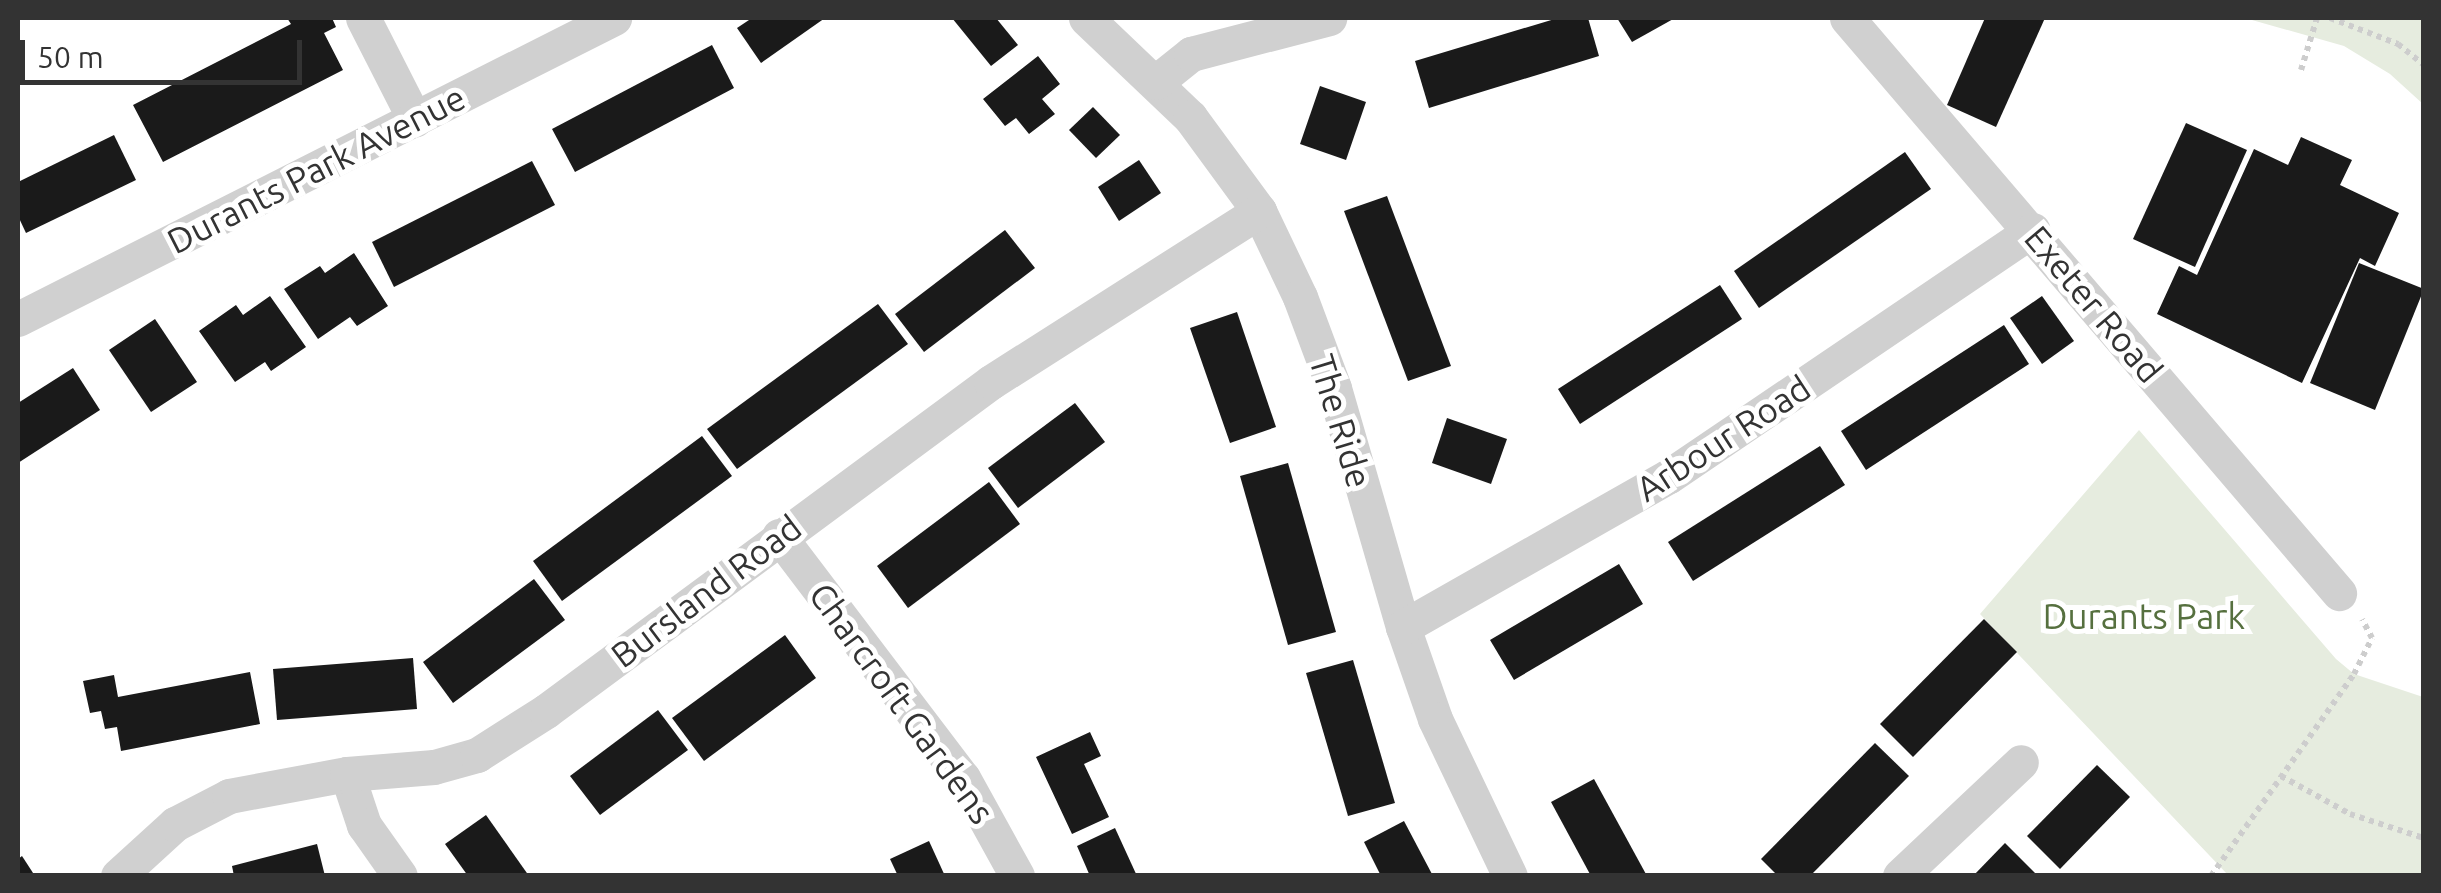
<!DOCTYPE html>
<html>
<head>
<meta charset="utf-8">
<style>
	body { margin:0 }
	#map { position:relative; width:2441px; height:893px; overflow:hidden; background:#fff; font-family:Ubuntu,sans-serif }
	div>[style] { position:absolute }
	.green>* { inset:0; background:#e6ecdf }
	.building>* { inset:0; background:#1a1a1a }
	.path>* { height:6px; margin-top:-3px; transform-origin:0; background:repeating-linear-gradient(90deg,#cdcdcd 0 5px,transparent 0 10px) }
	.street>* { height:35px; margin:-17.5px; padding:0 17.5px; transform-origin:17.5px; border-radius:17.5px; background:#d0d0d0 }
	span { translate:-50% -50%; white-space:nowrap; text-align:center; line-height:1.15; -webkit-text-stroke:10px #fff; paint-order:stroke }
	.street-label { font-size:35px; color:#333 }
	.park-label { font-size:35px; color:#56703f }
	.frame { position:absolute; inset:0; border:20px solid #333; pointer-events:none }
	.scale { position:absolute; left:20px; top:40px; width:282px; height:45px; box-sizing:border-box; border:5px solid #333; border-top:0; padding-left:12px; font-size:30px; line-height:35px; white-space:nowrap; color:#333; -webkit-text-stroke:8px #fff; paint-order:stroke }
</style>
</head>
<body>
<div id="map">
	<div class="green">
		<div style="clip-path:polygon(2245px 18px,2423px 18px,2423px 104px,2390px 74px,2344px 46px)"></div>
		<div style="clip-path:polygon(2139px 430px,2336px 659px,2354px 674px,2423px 697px,2423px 875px,2228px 875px,1980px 614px)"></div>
	</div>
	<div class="building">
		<div style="clip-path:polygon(287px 18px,332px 18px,336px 27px,324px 33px,343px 70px,163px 162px,133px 105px,291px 24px)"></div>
		<div style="clip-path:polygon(752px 18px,825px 18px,761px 63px,737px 28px)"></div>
		<div style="clip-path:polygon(952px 18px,996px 18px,1018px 45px,991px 66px)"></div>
		<div style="clip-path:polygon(1558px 18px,1588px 18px,1599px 56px,1429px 108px,1415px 61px)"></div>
		<div style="clip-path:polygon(1617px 18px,1675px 18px,1632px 42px)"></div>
		<div style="clip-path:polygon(1985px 18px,2045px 18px,1996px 127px,1947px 105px)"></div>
		<div style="clip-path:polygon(712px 45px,734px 88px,575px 172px,552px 129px)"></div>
		<div style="clip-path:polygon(1038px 56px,1060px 84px,1042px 99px,1055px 114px,1029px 134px,1016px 118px,1005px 126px,983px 99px)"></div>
		<div style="clip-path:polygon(1320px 86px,1366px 102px,1346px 160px,1300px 144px)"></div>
		<div style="clip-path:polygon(1093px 107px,1120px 135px,1096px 158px,1069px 130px)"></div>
		<div style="clip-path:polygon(2186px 123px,2247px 150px,2195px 267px,2133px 239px)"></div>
		<div style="clip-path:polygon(114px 135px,136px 180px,26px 233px,18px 216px,18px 182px)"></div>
		<div style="clip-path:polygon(2301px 137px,2352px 160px,2340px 185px,2399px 213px,2375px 266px,2360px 258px,2302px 383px,2157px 314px,2179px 266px,2197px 275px,2254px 149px,2288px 165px)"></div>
		<div style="clip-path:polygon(1905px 152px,1931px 189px,1759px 308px,1734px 271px)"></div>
		<div style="clip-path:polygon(1139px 160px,1161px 193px,1119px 221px,1098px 187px)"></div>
		<div style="clip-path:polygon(532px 161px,555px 205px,394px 287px,372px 242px)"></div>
		<div style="clip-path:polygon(1387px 196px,1451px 366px,1408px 381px,1344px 211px)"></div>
		<div style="clip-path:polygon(1005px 230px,1035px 268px,924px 352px,895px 314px)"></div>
		<div style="clip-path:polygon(354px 253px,388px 306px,357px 326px,350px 317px,318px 339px,284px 289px,320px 266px,325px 273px)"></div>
		<div style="clip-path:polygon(2359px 263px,2424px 289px,2375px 410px,2310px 383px)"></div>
		<div style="clip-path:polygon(1720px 285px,1742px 319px,1580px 424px,1558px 389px)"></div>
		<div style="clip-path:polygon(270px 296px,306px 347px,271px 371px,265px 362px,235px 382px,199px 331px,236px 305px,243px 315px)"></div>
		<div style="clip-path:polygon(2042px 296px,2074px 341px,2042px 364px,2010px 318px)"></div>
		<div style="clip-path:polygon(878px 304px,908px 344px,737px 469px,707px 429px)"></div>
		<div style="clip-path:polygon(1237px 312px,1276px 427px,1230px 443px,1190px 328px)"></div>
		<div style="clip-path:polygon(155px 319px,197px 382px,151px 412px,109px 350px)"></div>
		<div style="clip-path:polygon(2004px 325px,2029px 364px,1866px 470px,1841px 431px)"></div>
		<div style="clip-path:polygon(73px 368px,100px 410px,18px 463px,18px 403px)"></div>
		<div style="clip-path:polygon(1075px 403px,1105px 442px,1018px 508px,988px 468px)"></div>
		<div style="clip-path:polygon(1447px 418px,1507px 439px,1491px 484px,1432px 463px)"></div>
		<div style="clip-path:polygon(702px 436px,732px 476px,562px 601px,533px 561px)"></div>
		<div style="clip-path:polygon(1820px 446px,1845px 485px,1693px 581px,1668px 542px)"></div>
		<div style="clip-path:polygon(1288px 463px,1336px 632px,1288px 645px,1240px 476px)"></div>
		<div style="clip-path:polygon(989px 482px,1020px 524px,908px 608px,877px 566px)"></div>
		<div style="clip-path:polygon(1619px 564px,1643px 604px,1514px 680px,1490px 640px)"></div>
		<div style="clip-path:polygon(534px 579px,565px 620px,453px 703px,423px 662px)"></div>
		<div style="clip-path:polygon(1984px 619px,2017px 652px,1913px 757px,1880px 724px)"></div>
		<div style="clip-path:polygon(785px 635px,816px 678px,704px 761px,672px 718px)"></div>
		<div style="clip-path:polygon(413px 658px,417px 709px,277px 720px,273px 669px)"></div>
		<div style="clip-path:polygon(1353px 660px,1395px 803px,1348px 816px,1306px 673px)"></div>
		<div style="clip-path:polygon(250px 672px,260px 724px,121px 751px,117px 727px,105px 729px,101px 711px,90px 713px,83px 681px,114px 675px,118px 697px)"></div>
		<div style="clip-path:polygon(658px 710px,688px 750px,600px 815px,570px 776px)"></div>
		<div style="clip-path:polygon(1090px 732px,1101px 756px,1084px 764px,1109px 817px,1072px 834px,1036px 757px)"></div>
		<div style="clip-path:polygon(1875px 743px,1909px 776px,1810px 876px,1778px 876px,1761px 859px)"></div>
		<div style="clip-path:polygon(2097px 765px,2130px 797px,2060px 869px,2027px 836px)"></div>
		<div style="clip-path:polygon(1594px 779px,1647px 876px,1591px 876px,1551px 802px)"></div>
		<div style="clip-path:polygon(486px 815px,529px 876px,468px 876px,445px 844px)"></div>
		<div style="clip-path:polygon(1404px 821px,1433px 876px,1381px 876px,1364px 842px)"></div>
		<div style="clip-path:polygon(1115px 828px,1137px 876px,1090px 876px,1077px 846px)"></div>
		<div style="clip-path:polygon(929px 841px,945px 876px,898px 876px,890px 859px)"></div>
		<div style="clip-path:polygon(2005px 843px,2038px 876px,1973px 876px)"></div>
		<div style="clip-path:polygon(317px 844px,325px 876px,234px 876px,232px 866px)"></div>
		<div style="clip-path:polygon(22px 856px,35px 876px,18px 876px,18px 859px)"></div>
	</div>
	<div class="path">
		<div style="left:2330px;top:18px;width:73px;rotate:20.9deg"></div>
		<div style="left:2398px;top:44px;width:33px;rotate:39deg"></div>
		<div style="left:2301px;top:70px;width:54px;rotate:-72.9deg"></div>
		<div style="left:2281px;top:776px;width:79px;rotate:28.8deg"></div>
		<div style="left:2350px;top:814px;width:78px;rotate:18deg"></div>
		<div style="left:2211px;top:876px;width:247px;rotate:-54.7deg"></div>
		<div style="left:2354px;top:674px;width:40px;rotate:-63.4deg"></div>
		<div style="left:2372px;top:638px;width:21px;rotate:-118deg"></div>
	</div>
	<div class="street">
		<div style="left:363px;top:18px;width:114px;rotate:63deg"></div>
		<div style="left:1086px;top:18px;width:144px;rotate:43.6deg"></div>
		<div style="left:1190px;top:117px;width:117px;rotate:53.7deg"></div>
		<div style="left:1259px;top:211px;width:95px;rotate:64.5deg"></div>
		<div style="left:1300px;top:297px;width:97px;rotate:69.5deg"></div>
		<div style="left:1334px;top:388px;width:249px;rotate:73.9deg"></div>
		<div style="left:1403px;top:627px;width:97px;rotate:70.8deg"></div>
		<div style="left:1435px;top:719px;width:174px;rotate:64.5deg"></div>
		<div style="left:1847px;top:18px;width:757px;rotate:49.45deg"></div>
		<div style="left:1156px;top:82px;width:45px;rotate:-38.7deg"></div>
		<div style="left:1191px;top:54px;width:143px;rotate:-14.6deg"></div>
		<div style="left:18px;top:319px;width:668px;rotate:-26.8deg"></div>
		<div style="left:779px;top:536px;width:304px;rotate:52.8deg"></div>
		<div style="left:963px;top:778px;width:112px;rotate:61.1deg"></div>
		<div style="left:1403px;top:627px;width:306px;rotate:-29.6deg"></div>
		<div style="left:1669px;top:476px;width:439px;rotate:-34.1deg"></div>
		<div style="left:347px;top:774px;width:54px;rotate:71.6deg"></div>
		<div style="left:364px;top:825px;width:62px;rotate:54.8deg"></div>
		<div style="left:118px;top:876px;width:77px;rotate:-42.4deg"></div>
		<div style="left:175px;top:824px;width:61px;rotate:-27.4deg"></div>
		<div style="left:229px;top:796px;width:120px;rotate:-10.6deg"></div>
		<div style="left:347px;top:774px;width:87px;rotate:-4.6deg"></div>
		<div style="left:434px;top:767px;width:45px;rotate:-15.6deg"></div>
		<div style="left:477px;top:755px;width:82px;rotate:-32.5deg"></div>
		<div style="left:546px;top:711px;width:553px;rotate:-36.48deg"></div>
		<div style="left:991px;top:382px;width:318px;rotate:-32.5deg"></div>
		<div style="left:1900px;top:876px;width:166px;rotate:-43.3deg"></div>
	</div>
	<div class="street-label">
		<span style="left:316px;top:169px;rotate:-27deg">Durants Park Avenue</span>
		<span style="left:2094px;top:304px;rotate:50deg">Exeter Road</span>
		<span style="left:1341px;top:421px;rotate:73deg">The Ride</span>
		<span style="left:1723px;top:438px;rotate:-33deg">Arbour Road</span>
		<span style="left:706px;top:591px;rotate:-37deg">Bursland Road</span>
		<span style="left:902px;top:703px;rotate:54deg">Charcroft Gardens</span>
	</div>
	<div class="park-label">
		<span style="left:2144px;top:616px">Durants Park</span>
	</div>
	<div class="frame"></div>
	<div class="scale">50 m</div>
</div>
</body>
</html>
